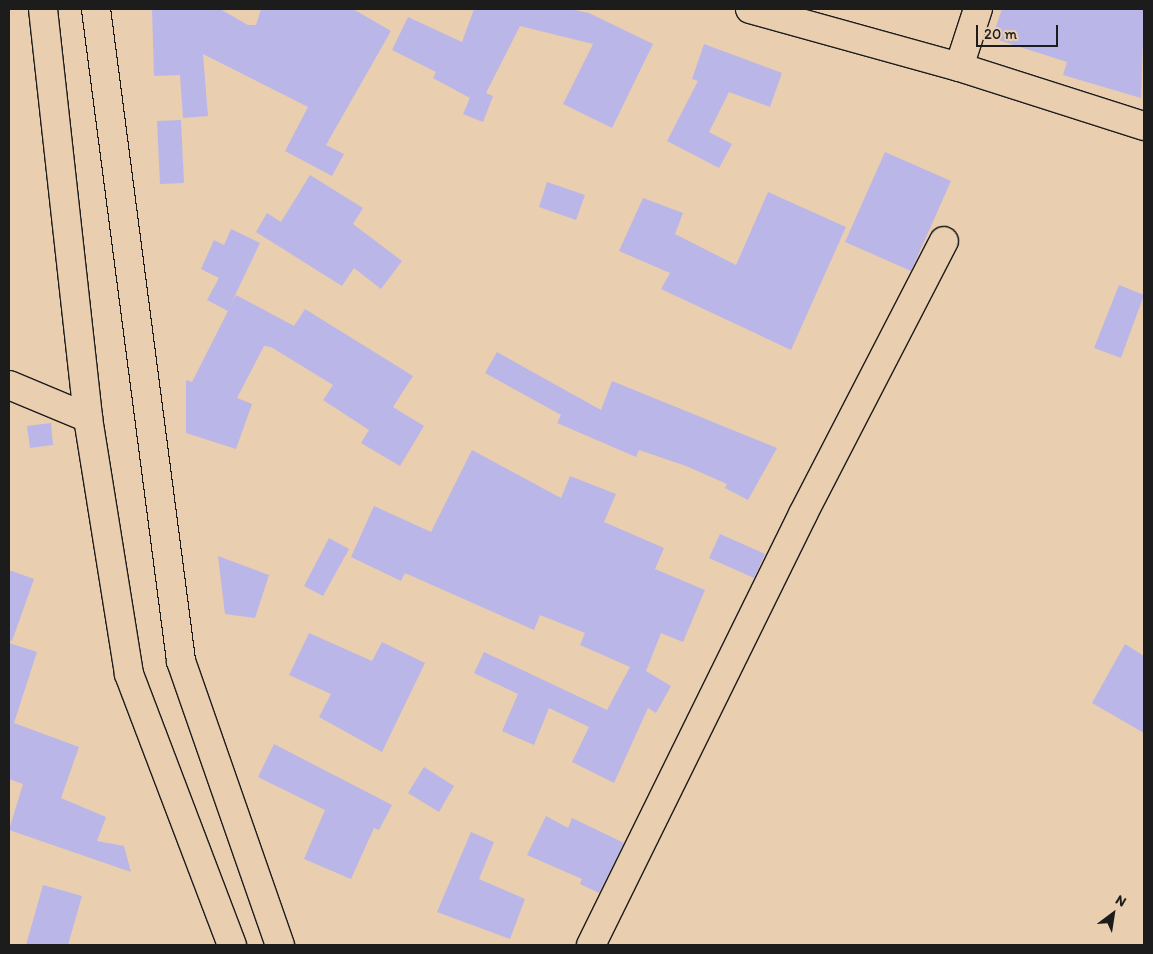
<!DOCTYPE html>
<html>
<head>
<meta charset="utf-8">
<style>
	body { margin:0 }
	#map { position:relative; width:1153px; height:954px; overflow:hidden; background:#e9ceb0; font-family:Itim,sans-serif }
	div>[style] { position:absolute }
	.building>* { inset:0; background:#bbb6e8 }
	.roads { filter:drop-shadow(1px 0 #1c1c1c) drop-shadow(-1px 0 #1c1c1c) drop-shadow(0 1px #1c1c1c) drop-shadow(0 -1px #1c1c1c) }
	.street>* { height:28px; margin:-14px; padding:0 14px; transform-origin:14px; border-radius:14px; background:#e9ceb0 }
	.secondary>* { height:28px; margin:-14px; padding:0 14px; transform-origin:14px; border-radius:14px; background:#e9ceb0 }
	.highway>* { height:28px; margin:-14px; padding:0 14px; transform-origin:14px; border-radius:14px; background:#e9ceb0 }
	span { translate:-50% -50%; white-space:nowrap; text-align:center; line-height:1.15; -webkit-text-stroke:4px #e9ceb0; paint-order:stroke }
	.frame { position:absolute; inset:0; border:10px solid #1c1c1c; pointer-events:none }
	.north { position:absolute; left:1088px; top:889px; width:50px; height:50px; -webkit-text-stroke:4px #e9ceb0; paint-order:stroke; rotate:31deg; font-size:14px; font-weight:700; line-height:20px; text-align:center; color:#1c1c1c }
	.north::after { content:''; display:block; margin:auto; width:18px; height:22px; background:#1c1c1c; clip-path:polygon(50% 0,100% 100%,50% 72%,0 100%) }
	.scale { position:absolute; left:976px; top:25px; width:82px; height:22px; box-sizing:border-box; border:2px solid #1c1c1c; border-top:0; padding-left:6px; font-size:15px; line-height:18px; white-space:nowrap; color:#1c1c1c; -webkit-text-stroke:4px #e9ceb0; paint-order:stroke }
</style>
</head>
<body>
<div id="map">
	<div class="building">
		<div style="clip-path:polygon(152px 9px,220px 9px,248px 25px,256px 25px,261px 9px,353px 9px,391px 31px,326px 145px,344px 154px,332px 176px,285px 151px,308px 107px,203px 54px,208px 116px,183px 118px,180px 75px,154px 76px)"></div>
		<div style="clip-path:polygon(474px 9px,570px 9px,589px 13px,653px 44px,612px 128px,563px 104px,593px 44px,520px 26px,486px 93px,493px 96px,483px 122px,463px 114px,470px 98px,433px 78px,436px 72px,392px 50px,408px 17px,462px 42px)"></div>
		<div style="clip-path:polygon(1002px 9px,1144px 9px,1141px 98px,1063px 75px,1067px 62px,992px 38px)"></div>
		<div style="clip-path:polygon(704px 44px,782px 73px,770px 107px,729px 92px,709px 132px,732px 144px,719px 168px,667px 141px,698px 81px,692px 79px)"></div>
		<div style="clip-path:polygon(181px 120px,184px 183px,160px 184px,157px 121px)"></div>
		<div style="clip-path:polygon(885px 152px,951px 181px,911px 271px,845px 242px)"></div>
		<div style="clip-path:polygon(310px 175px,363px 208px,353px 224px,402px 261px,381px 289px,354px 268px,342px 286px,256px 232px,267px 213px,281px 222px)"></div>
		<div style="clip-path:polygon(547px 182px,585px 195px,576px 220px,539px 207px)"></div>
		<div style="clip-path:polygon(768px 192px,846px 227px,791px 350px,661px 289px,670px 273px,619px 251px,643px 198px,683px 213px,675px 234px,736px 265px)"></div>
		<div style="clip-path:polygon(231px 229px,260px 243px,230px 306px,236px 295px,294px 326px,305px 309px,413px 376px,393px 407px,424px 426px,400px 466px,361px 443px,369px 430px,323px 400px,333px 385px,271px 347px,264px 346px,237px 398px,252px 404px,236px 449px,186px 433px,186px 380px,192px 382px,228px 311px,207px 300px,219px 278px,201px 269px,214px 240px,224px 245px)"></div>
		<div style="clip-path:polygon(1119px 285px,1144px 295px,1121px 358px,1094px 348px)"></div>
		<div style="clip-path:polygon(497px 352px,601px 410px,612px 381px,777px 448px,748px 500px,725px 488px,727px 484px,686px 466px,639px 450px,636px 457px,557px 423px,561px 415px,485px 373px)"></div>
		<div style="clip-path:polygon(51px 423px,53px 445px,30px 448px,27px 426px)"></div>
		<div style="clip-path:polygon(472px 450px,561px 498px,570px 476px,616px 494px,604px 522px,664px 548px,655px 569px,705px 590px,683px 642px,661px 633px,646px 671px,671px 686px,656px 713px,648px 708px,614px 783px,572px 762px,589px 727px,549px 708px,534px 745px,502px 731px,518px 694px,474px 673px,484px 652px,607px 710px,630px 667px,580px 645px,585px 633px,540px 615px,534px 630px,405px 573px,401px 581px,351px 557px,374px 506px,431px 532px)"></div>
		<div style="clip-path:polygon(720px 534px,765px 554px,754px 578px,709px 558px)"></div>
		<div style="clip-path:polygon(329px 538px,349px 549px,323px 596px,304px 586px)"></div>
		<div style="clip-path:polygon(218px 556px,269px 575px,255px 618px,225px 614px)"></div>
		<div style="clip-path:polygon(9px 570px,34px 579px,12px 641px,9px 640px)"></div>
		<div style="clip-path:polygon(309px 633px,372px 661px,382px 642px,425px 663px,382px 752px,319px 717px,331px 694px,289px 675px)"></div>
		<div style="clip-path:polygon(9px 643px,37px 652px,14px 723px,79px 747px,61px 798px,106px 817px,97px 841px,124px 846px,131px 872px,9px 830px,23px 784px,9px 779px)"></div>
		<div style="clip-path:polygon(1125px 644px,1144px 656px,1144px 733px,1092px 703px)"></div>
		<div style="clip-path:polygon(274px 744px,392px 805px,379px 830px,374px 828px,351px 879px,304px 859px,325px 810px,258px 777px)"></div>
		<div style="clip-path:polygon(424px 767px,454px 786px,439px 812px,408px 793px)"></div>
		<div style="clip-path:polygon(546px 816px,568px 828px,572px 818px,624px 843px,599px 893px,580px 884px,582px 879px,527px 855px)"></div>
		<div style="clip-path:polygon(471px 832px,494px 842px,479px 879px,525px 899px,510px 939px,437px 912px)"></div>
		<div style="clip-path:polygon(43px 885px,82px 896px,68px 945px,26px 945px)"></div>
	</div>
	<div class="roads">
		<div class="street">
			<div style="left:959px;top:67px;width:61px;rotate:-71.9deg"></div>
			<div style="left:9px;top:385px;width:86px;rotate:22.7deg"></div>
			<div style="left:591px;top:945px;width:480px;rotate:-63.8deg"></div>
			<div style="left:803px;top:514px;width:307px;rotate:-62.7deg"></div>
		</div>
		<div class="secondary">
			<div style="left:750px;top:9px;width:217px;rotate:15.5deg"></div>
			<div style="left:959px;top:67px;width:194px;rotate:17.7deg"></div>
		</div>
		<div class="highway">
			<div style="left:43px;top:9px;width:411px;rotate:83.7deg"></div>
			<div style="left:88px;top:418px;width:259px;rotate:80.9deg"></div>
			<div style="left:129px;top:674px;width:290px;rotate:69.2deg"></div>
			<div style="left:96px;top:9px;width:658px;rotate:82.57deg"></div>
			<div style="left:181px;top:661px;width:301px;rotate:70.8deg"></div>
		</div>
	</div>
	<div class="frame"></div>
	<div class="north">N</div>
	<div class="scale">20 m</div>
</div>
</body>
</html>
